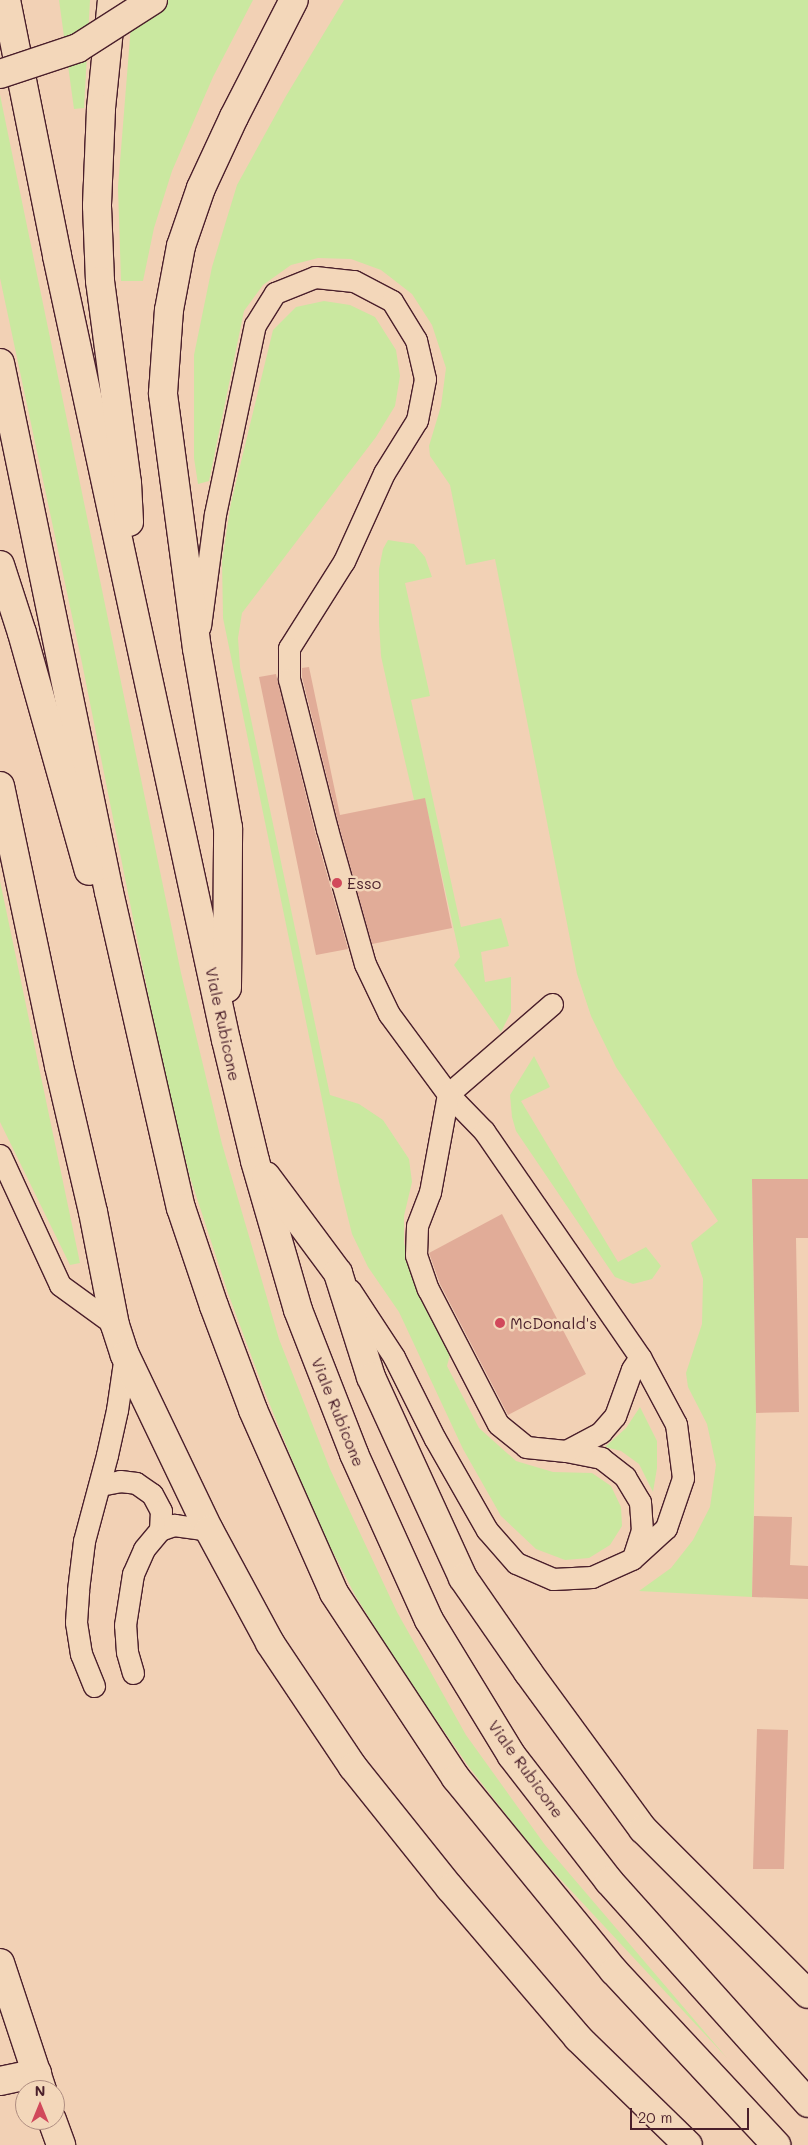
<!DOCTYPE html>
<html>
<head>
<meta charset="utf-8">
<style>
	body { margin:0 }
	#map { position:relative; width:808px; height:2145px; overflow:hidden; background:#f2d1b5; font-family:Mali,sans-serif }
	div>[style] { position:absolute }
	.green>* { inset:0; background:#cae8a0 }
	.building>* { inset:0; background:#e1ac98 }
	.roads { filter:drop-shadow(1px 0 #4a1f2b) drop-shadow(-1px 0 #4a1f2b) drop-shadow(0 1px #4a1f2b) drop-shadow(0 -1px #4a1f2b) }
	.lane>* { height:21px; margin:-10.5px; padding:0 10.5px; transform-origin:10.5px; border-radius:10.5px; background:#f3d7ba }
	.street>* { height:28px; margin:-14px; padding:0 14px; transform-origin:14px; border-radius:14px; background:#f3d7ba }
	.secondary>* { height:28px; margin:-14px; padding:0 14px; transform-origin:14px; border-radius:14px; background:#f3d7ba }
	.highway>* { height:28px; margin:-14px; padding:0 14px; transform-origin:14px; border-radius:14px; background:#f3d7ba }
	.bridges { filter:drop-shadow(1px 0 #4a1f2b) drop-shadow(-1px 0 #4a1f2b) drop-shadow(0 1px #4a1f2b) drop-shadow(0 -1px #4a1f2b) }
	.highway-bridge>* { height:28px; margin:-14px; padding:0 14px; transform-origin:14px; border-radius:14px; background:#f3d7ba }
	.dots>* { width:14px; height:14px; translate:-50% -50%; box-sizing:border-box; border:2px solid #f3d7ba; border-radius:50% }
	span { translate:-50% -50%; white-space:nowrap; text-align:center; line-height:1.15; -webkit-text-stroke:5px #f3d7ba; paint-order:stroke }
	.poi-label { font-size:16px; color:#4a1f2b }
	.left { translate:0 -50%; text-align:left }
	.street-label { font-size:16px; color:#4a1f2b }
	.north { position:absolute; left:15px; top:2080px; width:50px; height:50px; box-sizing:border-box; background:#f3d7ba; border:1px solid #af8d81; border-radius:50%; rotate:0deg; font-size:14px; font-weight:700; line-height:20px; text-align:center; color:#4a1f2b }
	.north::after { content:''; display:block; margin:auto; width:18px; height:22px; background:#d1495b; clip-path:polygon(50% 0,100% 100%,50% 72%,0 100%) }
	.scale { position:absolute; left:630px; top:2108px; width:119px; height:22px; box-sizing:border-box; border:2px solid #4a1f2b; border-top:0; padding-left:6px; font-size:15px; line-height:18px; white-space:nowrap; color:#4a1f2b; -webkit-text-stroke:4px #f3d7ba; paint-order:stroke }
</style>
</head>
<body>
<div id="map">
	<div class="green">
		<div style="clip-path:polygon(59px 0,90px 0,84px 108px,74px 109px)"></div>
		<div style="clip-path:polygon(133px 0,253px 0,213px 77px,172px 171px,154px 228px,143px 281px,121px 281px,118px 187px)"></div>
		<div style="clip-path:polygon(344px 0,808px 0,808px 1179px,752px 1180px,756px 1413px,752px 1597px,639px 1591px,671px 1568px,693px 1540px,710px 1507px,716px 1465px,707px 1424px,688px 1387px,686px 1373px,702px 1324px,703px 1279px,691px 1243px,718px 1221px,616px 1067px,591px 1016px,577px 974px,495px 559px,466px 565px,450px 485px,430px 456px,429px 446px,441px 406px,446px 368px,432px 325px,412px 294px,381px 270px,351px 259px,318px 258px,291px 265px,263px 285px,244px 311px,209px 481px,198px 484px,194px 458px,194px 355px,212px 267px,237px 185px,286px 96px)"></div>
		<div style="clip-path:polygon(0 95px,181px 973px,222px 1144px,279px 1339px,330px 1469px,397px 1612px,466px 1735px,545px 1845px,727px 2058px,536px 1853px,469px 1767px,400px 1668px,355px 1595px,316px 1519px,264px 1390px,228px 1293px,190px 1177px,164px 1073px,82px 663px,0 278px)"></div>
		<div style="clip-path:polygon(324px 301px,350px 305px,375px 317px,396px 350px,400px 376px,395px 406px,376px 437px,242px 613px,238px 638px,240px 667px,330px 1095px,359px 1104px,383px 1120px,409px 1159px,412px 1182px,404px 1216px,404px 1243px,416px 1281px,451px 1351px,447px 1366px,479px 1428px,516px 1461px,553px 1472px,592px 1473px,611px 1486px,621px 1507px,622px 1526px,610px 1545px,589px 1558px,565px 1560px,536px 1549px,501px 1516px,463px 1449px,399px 1312px,368px 1267px,352px 1234px,339px 1182px,223px 618px,222px 561px,231px 503px,273px 330px,296px 307px)"></div>
		<div style="clip-path:polygon(388px 540px,414px 544px,425px 557px,432px 577px,405px 583px,430px 696px,411px 700px,461px 927px,501px 918px,504px 928px,509px 946px,481px 952px,485px 982px,511px 977px,511px 1012px,501px 1032px,454px 965px,460px 957px,425px 800px,415px 804px,390px 697px,381px 656px,379px 623px,379px 569px,383px 549px)"></div>
		<div style="clip-path:polygon(0 881px,80px 1263px,70px 1265px,0 1122px)"></div>
		<div style="clip-path:polygon(534px 1056px,550px 1087px,521px 1101px,618px 1262px,646px 1247px,661px 1266px,652px 1279px,633px 1284px,615px 1277px,516px 1131px,512px 1117px,510px 1095px)"></div>
		<div style="clip-path:polygon(640px 1407px,657px 1441px,657px 1468px,653px 1492px,639px 1464px,621px 1451px,605px 1447px,626px 1428px)"></div>
	</div>
	<div class="building">
		<div style="clip-path:polygon(309px 667px,340px 815px,425px 798px,452px 928px,372px 944px,339px 826px,302px 677px,302px 668px)"></div>
		<div style="clip-path:polygon(276px 674px,315px 832px,348px 949px,316px 955px,259px 677px)"></div>
		<div style="clip-path:polygon(752px 1179px,808px 1179px,808px 1238px,796px 1238px,799px 1412px,756px 1413px)"></div>
		<div style="clip-path:polygon(502px 1214px,586px 1374px,508px 1415px,440px 1284px,429px 1253px)"></div>
		<div style="clip-path:polygon(754px 1516px,792px 1517px,790px 1565px,808px 1566px,808px 1599px,752px 1597px)"></div>
		<div style="clip-path:polygon(757px 1729px,788px 1730px,784px 1869px,753px 1869px)"></div>
	</div>
	<div class="roads">
		<div class="lane">
			<div style="left:200px;top:626px;width:113px;rotate:-82.4deg"></div>
			<div style="left:215px;top:514px;width:193px;rotate:-78.1deg"></div>
			<div style="left:255px;top:325px;width:38px;rotate:-58deg"></div>
			<div style="left:275px;top:293px;width:43px;rotate:-21.8deg"></div>
			<div style="left:315px;top:277px;width:39px;rotate:6deg"></div>
			<div style="left:354px;top:281px;width:43px;rotate:27.8deg"></div>
			<div style="left:392px;top:301px;width:46px;rotate:58.4deg"></div>
			<div style="left:416px;top:340px;width:40px;rotate:77deg"></div>
			<div style="left:425px;top:379px;width:42px;rotate:101deg"></div>
			<div style="left:417px;top:420px;width:62px;rotate:121.9deg"></div>
			<div style="left:384px;top:473px;width:97px;rotate:114.4deg"></div>
			<div style="left:344px;top:561px;width:103px;rotate:122.3deg"></div>
			<div style="left:289px;top:648px;width:31px;rotate:90deg"></div>
			<div style="left:289px;top:679px;width:155px;rotate:75.8deg"></div>
			<div style="left:327px;top:829px;width:140px;rotate:74.3deg"></div>
			<div style="left:365px;top:964px;width:55px;rotate:64.4deg"></div>
			<div style="left:389px;top:1014px;width:99px;rotate:53.6deg"></div>
			<div style="left:448px;top:1094px;width:52px;rotate:45.8deg"></div>
			<div style="left:484px;top:1131px;width:275px;rotate:55.4deg"></div>
			<div style="left:640px;top:1357px;width:76px;rotate:61.8deg"></div>
			<div style="left:676px;top:1424px;width:54px;rotate:82.6deg"></div>
			<div style="left:683px;top:1478px;width:53px;rotate:108.8deg"></div>
			<div style="left:666px;top:1528px;width:46px;rotate:137.6deg"></div>
			<div style="left:632px;top:1559px;width:44px;rotate:155.8deg"></div>
			<div style="left:592px;top:1577px;width:39px;rotate:177deg"></div>
			<div style="left:553px;top:1579px;width:40px;rotate:-156.6deg"></div>
			<div style="left:516px;top:1563px;width:44px;rotate:-131.3deg"></div>
			<div style="left:487px;top:1530px;width:105px;rotate:-119.7deg"></div>
			<div style="left:435px;top:1439px;width:92px;rotate:-116.6deg"></div>
			<div style="left:394px;top:1357px;width:80px;rotate:-123.3deg"></div>
			<div style="left:552px;top:1004px;width:138px;rotate:139.1deg"></div>
			<div style="left:448px;top:1094px;width:100px;rotate:100.4deg"></div>
			<div style="left:430px;top:1192px;width:36px;rotate:111deg"></div>
			<div style="left:417px;top:1226px;width:29px;rotate:92deg"></div>
			<div style="left:416px;top:1255px;width:36px;rotate:71deg"></div>
			<div style="left:428px;top:1289px;width:152px;rotate:62.6deg"></div>
			<div style="left:498px;top:1424px;width:36px;rotate:39deg"></div>
			<div style="left:526px;top:1447px;width:40px;rotate:5.7deg"></div>
			<div style="left:566px;top:1451px;width:36px;rotate:11deg"></div>
			<div style="left:601px;top:1458px;width:31px;rotate:38deg"></div>
			<div style="left:625px;top:1477px;width:29px;rotate:59deg"></div>
			<div style="left:640px;top:1502px;width:28px;rotate:86deg"></div>
			<div style="left:642px;top:1530px;width:28px;rotate:108deg"></div>
			<div style="left:0;top:1155px;width:143px;rotate:65.2deg"></div>
			<div style="left:60px;top:1285px;width:68px;rotate:36deg"></div>
			<div style="left:566px;top:1451px;width:40px;rotate:-28deg"></div>
			<div style="left:601px;top:1432px;width:21px;rotate:-49deg"></div>
			<div style="left:615px;top:1416px;width:50px;rotate:-70.1deg"></div>
			<div style="left:632px;top:1369px;width:14px;rotate:-56deg"></div>
			<div style="left:100px;top:1485px;width:20px;rotate:-11deg"></div>
			<div style="left:120px;top:1481px;width:16px;rotate:7deg"></div>
			<div style="left:136px;top:1483px;width:19px;rotate:35deg"></div>
			<div style="left:152px;top:1494px;width:19px;rotate:62deg"></div>
			<div style="left:161px;top:1511px;width:19px;rotate:93deg"></div>
			<div style="left:133px;top:1673px;width:22px;rotate:-106deg"></div>
			<div style="left:127px;top:1652px;width:27px;rotate:-94deg"></div>
			<div style="left:125px;top:1625px;width:52px;rotate:-81.1deg"></div>
			<div style="left:133px;top:1574px;width:27px;rotate:-66deg"></div>
			<div style="left:144px;top:1549px;width:25px;rotate:-50deg"></div>
			<div style="left:160px;top:1530px;width:15px;rotate:-20deg"></div>
			<div style="left:174px;top:1525px;width:35px;rotate:8deg"></div>
			<div style="left:94px;top:1686px;width:35px;rotate:-112deg"></div>
			<div style="left:81px;top:1654px;width:32px;rotate:-99deg"></div>
			<div style="left:76px;top:1622px;width:32px;rotate:-86deg"></div>
			<div style="left:78px;top:1590px;width:49px;rotate:-83deg"></div>
			<div style="left:84px;top:1541px;width:89px;rotate:-75deg"></div>
			<div style="left:107px;top:1455px;width:46px;rotate:-77.5deg"></div>
			<div style="left:117px;top:1410px;width:56px;rotate:-81.7deg"></div>
		</div>
		<div class="street">
			<div style="left:0;top:2081px;width:38px;rotate:-12deg"></div>
		</div>
		<div class="secondary">
			<div style="left:0;top:1963px;width:134px;rotate:71.7deg"></div>
			<div style="left:52px;top:2120px;width:27px;rotate:70deg"></div>
		</div>
		<div class="highway">
			<div style="left:6px;top:0;width:261px;rotate:78.7deg"></div>
			<div style="left:57px;top:256px;width:802px;rotate:77.84deg"></div>
			<div style="left:226px;top:1040px;width:124px;rotate:76.5deg"></div>
			<div style="left:255px;top:1161px;width:155px;rotate:73.9deg"></div>
			<div style="left:298px;top:1310px;width:155px;rotate:68.7deg"></div>
			<div style="left:354px;top:1454px;width:182px;rotate:65.7deg"></div>
			<div style="left:429px;top:1620px;width:159px;rotate:58.6deg"></div>
			<div style="left:512px;top:1756px;width:158px;rotate:52.2deg"></div>
			<div style="left:609px;top:1881px;width:298px;rotate:48.1deg"></div>
			<div style="left:112px;top:0;width:110px;rotate:95.8deg"></div>
			<div style="left:101px;top:109px;width:97px;rotate:92.4deg"></div>
			<div style="left:97px;top:206px;width:75px;rotate:87.7deg"></div>
			<div style="left:100px;top:281px;width:204px;rotate:82.4deg"></div>
			<div style="left:127px;top:483px;width:39px;rotate:87deg"></div>
			<div style="left:0;top:363px;width:540px;rotate:78.36deg"></div>
			<div style="left:109px;top:892px;width:324px;rotate:77.2deg"></div>
			<div style="left:181px;top:1208px;width:103px;rotate:71.4deg"></div>
			<div style="left:214px;top:1306px;width:111px;rotate:69.4deg"></div>
			<div style="left:253px;top:1410px;width:200px;rotate:66.1deg"></div>
			<div style="left:334px;top:1593px;width:222px;rotate:56.6deg"></div>
			<div style="left:456px;top:1778px;width:249px;rotate:50.7deg"></div>
			<div style="left:614px;top:1971px;width:238px;rotate:47deg"></div>
			<div style="left:0;top:565px;width:71px;rotate:72.1deg"></div>
			<div style="left:22px;top:633px;width:247px;rotate:74.3deg"></div>
			<div style="left:0;top:786px;width:286px;rotate:78.1deg"></div>
			<div style="left:59px;top:1066px;width:150px;rotate:76.9deg"></div>
			<div style="left:93px;top:1212px;width:115px;rotate:79deg"></div>
			<div style="left:115px;top:1325px;width:32px;rotate:72deg"></div>
			<div style="left:125px;top:1355px;width:194px;rotate:64.4deg"></div>
			<div style="left:209px;top:1530px;width:128px;rotate:61.6deg"></div>
			<div style="left:270px;top:1643px;width:149px;rotate:56.2deg"></div>
			<div style="left:353px;top:1767px;width:155px;rotate:51.3deg"></div>
			<div style="left:450px;top:1888px;width:197px;rotate:49.5deg"></div>
			<div style="left:578px;top:2038px;width:153px;rotate:44.2deg"></div>
			<div style="left:227px;top:988px;width:160px;rotate:-89.6deg"></div>
			<div style="left:228px;top:828px;width:182px;rotate:-99.8deg"></div>
			<div style="left:197px;top:649px;width:258px;rotate:-97.6deg"></div>
			<div style="left:163px;top:393px;width:83px;rotate:-85.9deg"></div>
			<div style="left:169px;top:310px;width:65px;rotate:-79.4deg"></div>
			<div style="left:181px;top:246px;width:61px;rotate:-71deg"></div>
			<div style="left:201px;top:188px;width:78px;rotate:-65.1deg"></div>
			<div style="left:234px;top:117px;width:131px;rotate:-62.9deg"></div>
			<div style="left:266px;top:1176px;width:121px;rotate:53.4deg"></div>
			<div style="left:338px;top:1273px;width:109px;rotate:72.4deg"></div>
			<div style="left:371px;top:1377px;width:221px;rotate:65.4deg"></div>
			<div style="left:463px;top:1578px;width:114px;rotate:55.3deg"></div>
			<div style="left:528px;top:1672px;width:195px;rotate:53.8deg"></div>
			<div style="left:643px;top:1829px;width:233px;rotate:45deg"></div>
		</div>
	</div>
	<div class="bridges">
		<div class="highway-bridge">
			<div style="left:0;top:74px;width:82px;rotate:-18.4deg"></div>
			<div style="left:78px;top:48px;width:89px;rotate:-32.6deg"></div>
		</div>
	</div>
	<div class="dots">
		<div style="left:337px;top:883px;background:#d1495b"></div>
		<div style="left:500px;top:1323px;background:#d1495b"></div>
	</div>
	<div class="poi-label">
		<span class="left" style="left:347px;top:883px">Esso</span>
		<span class="left" style="left:510px;top:1323px">McDonald's</span>
	</div>
	<div class="street-label">
		<span style="left:223px;top:1024px;rotate:78deg">Viale Rubicone</span>
		<span style="left:338px;top:1412px;rotate:68deg">Viale Rubicone</span>
		<span style="left:526px;top:1769px;rotate:54deg">Viale Rubicone</span>
	</div>
	<div class="north">N</div>
	<div class="scale">20 m</div>
</div>
</body>
</html>
